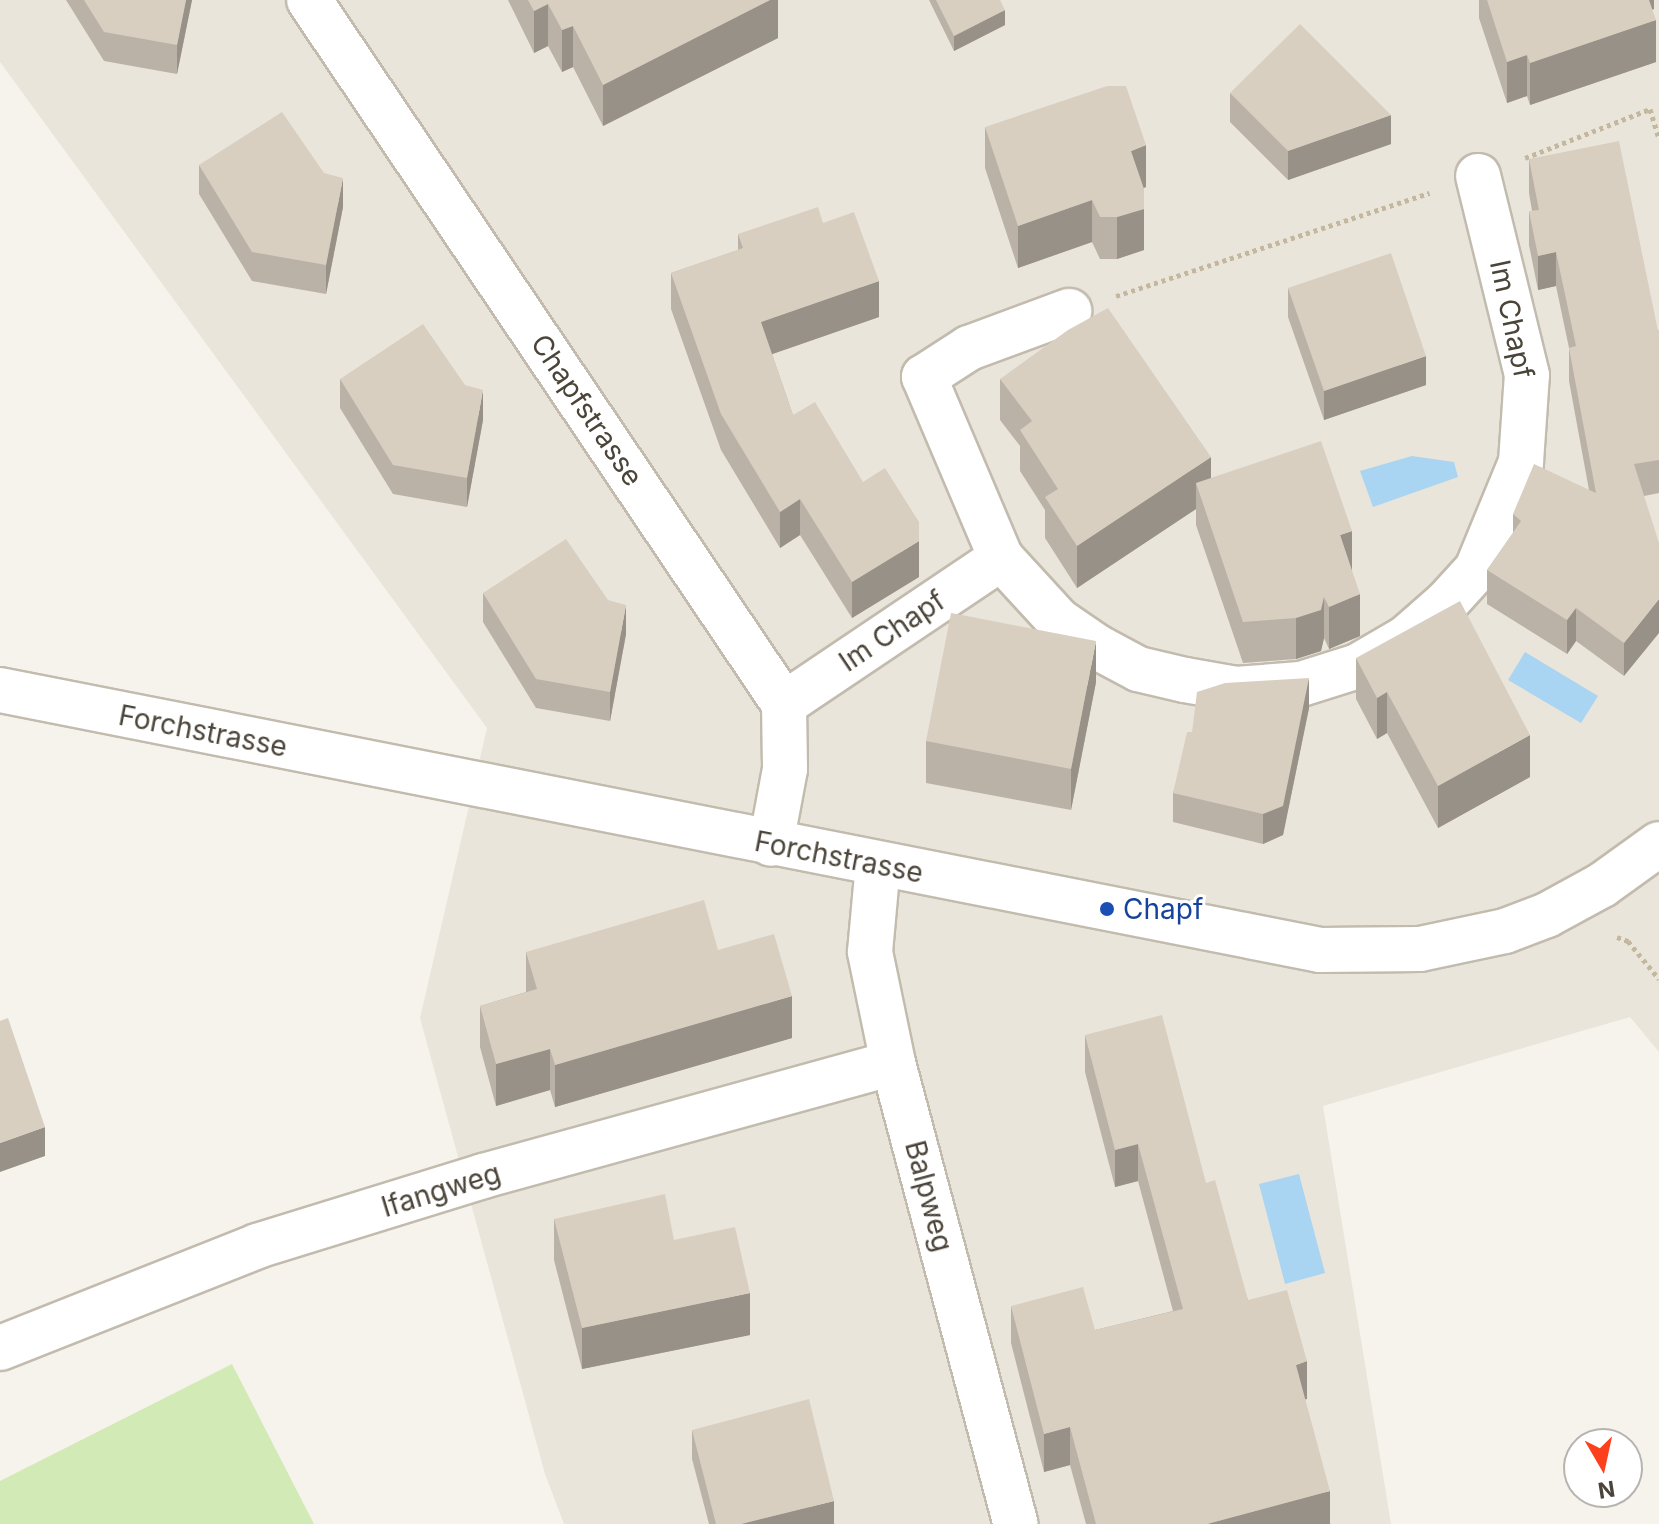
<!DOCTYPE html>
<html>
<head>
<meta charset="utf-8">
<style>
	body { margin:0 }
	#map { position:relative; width:1659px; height:1524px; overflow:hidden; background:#f6f3ec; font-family:Inter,sans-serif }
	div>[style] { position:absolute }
	.residential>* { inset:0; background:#eae5da }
	.green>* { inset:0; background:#d2eab5 }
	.water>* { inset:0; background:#a9d4f2 }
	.path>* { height:5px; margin-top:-2.5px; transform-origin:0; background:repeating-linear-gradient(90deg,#c4b79f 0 4px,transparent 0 8px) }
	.roads { filter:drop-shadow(2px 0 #c2bbae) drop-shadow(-2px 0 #c2bbae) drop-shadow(0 2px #c2bbae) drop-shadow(0 -2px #c2bbae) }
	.minor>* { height:44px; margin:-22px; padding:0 22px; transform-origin:22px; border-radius:22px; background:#fff }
	.wall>* { inset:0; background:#bab2a6 }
	.shaded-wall>* { inset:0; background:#979187 }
	.building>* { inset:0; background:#d8cfc1 }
	.dots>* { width:22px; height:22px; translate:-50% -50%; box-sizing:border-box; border:4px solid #fff; border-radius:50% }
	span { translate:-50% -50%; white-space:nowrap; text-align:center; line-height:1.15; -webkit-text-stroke:6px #fff; paint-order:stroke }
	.street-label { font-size:28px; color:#4b4439 }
	.transit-label { font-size:28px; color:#164399 }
	.left { translate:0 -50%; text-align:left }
	.north { position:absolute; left:1563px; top:1428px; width:80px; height:80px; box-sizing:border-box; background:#fff; border:2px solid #b7b4b0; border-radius:50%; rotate:171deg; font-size:22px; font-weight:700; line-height:32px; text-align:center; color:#4b4439 }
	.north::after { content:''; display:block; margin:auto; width:28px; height:36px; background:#fc3f1d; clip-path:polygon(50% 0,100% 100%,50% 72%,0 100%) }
</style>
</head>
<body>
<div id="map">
	<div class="residential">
		<div style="clip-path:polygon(0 0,1659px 0,1659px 1052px,1630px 1017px,1323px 1106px,1391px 1524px,564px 1524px,545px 1474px,420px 1018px,487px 728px,0 62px)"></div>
	</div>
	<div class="green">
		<div style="clip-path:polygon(232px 1364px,314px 1524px,0 1524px,0 1481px)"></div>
	</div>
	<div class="water">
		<div style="clip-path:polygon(1412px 456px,1454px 462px,1458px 477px,1373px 507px,1360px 471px)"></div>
		<div style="clip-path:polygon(1525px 652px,1598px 696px,1581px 723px,1508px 680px)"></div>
		<div style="clip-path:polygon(1299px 1174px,1325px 1273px,1285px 1284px,1259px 1184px)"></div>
	</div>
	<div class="path">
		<div style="left:1525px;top:158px;width:134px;rotate:-21.4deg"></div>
		<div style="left:1650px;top:109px;width:31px;rotate:73deg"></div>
		<div style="left:1116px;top:296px;width:330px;rotate:-18.2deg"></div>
		<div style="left:1617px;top:937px;width:12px;rotate:20deg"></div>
		<div style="left:1628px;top:941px;width:49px;rotate:50.8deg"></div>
	</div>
	<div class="roads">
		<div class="minor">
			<div style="left:309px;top:0;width:849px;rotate:55.99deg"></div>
			<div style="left:784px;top:704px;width:65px;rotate:89.1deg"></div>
			<div style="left:785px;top:769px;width:76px;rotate:100.6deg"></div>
			<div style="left:1001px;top:558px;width:197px;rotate:-113deg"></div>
			<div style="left:924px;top:377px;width:54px;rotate:-32.8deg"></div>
			<div style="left:969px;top:348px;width:107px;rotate:-20.3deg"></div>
			<div style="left:0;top:690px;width:1345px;rotate:11.14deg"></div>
			<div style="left:1320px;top:950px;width:100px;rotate:-0.6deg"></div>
			<div style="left:1420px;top:949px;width:87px;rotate:-12deg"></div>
			<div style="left:1505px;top:931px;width:45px;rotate:-20.9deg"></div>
			<div style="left:1547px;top:915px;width:63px;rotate:-28.6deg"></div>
			<div style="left:1602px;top:885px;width:70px;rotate:-35.7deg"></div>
			<div style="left:784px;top:704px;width:262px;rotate:-33.9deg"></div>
			<div style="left:1001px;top:558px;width:86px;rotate:47.4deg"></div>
			<div style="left:1059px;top:621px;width:46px;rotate:34.4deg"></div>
			<div style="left:1097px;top:647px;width:47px;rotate:28.2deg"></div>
			<div style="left:1138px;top:669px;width:48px;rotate:13.2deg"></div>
			<div style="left:1185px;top:680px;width:52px;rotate:10deg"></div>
			<div style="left:1236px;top:689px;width:65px;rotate:-4.4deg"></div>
			<div style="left:1301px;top:684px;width:60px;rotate:-17.5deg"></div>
			<div style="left:1358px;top:666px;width:56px;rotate:-30.3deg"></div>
			<div style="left:1406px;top:638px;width:55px;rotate:-41.3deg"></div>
			<div style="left:1447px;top:602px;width:45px;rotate:-47.7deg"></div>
			<div style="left:1477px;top:569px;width:116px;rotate:-67.6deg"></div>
			<div style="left:1521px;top:462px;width:87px;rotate:-86.1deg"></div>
			<div style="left:1527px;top:375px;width:205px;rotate:-103.8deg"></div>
			<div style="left:878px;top:864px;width:88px;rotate:95.2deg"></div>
			<div style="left:870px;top:952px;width:113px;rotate:78.3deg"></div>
			<div style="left:893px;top:1063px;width:477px;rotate:75.1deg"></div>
			<div style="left:0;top:1348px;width:277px;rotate:-21.6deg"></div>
			<div style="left:257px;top:1246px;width:237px;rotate:-17.2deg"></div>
			<div style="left:483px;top:1176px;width:425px;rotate:-15.4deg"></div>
		</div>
	</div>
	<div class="wall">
		<div style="clip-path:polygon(66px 0,192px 0,177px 74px,104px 61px)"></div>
		<div style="clip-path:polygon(508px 0,778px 0,778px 38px,603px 126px,573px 67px,562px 72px,548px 46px,534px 53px)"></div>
		<div style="clip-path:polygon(929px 0,1000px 0,1005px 25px,954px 51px)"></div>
		<div style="clip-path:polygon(1479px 0,1654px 0,1654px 9px,1652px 10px,1656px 62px,1530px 105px,1527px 96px,1507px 103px,1479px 18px)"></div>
		<div style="clip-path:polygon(1230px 93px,1391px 144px,1288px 180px,1230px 122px)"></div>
		<div style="clip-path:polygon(985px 127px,1146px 187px,1144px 188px,1144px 250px,1117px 259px,1100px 259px,1092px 242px,1018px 268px,985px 168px)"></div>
		<div style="clip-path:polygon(1529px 159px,1658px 331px,1659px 330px,1659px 493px,1644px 496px,1624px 676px,1576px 641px,1567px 654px,1487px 604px,1487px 570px,1513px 533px,1513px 514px,1589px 490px,1569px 381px,1569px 348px,1556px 286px,1538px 290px,1529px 245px,1529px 211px,1532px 211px,1529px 193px)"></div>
		<div style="clip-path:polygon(199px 165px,343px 207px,326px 294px,252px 281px,199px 194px)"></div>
		<div style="clip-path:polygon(823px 223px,879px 317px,772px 354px,793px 415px,919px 577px,852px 618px,800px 535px,780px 548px,721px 450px,671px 309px,671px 273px,738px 250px,738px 234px)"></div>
		<div style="clip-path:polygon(1288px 288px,1426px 385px,1324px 420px,1288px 317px)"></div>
		<div style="clip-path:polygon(340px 379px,483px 420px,467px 507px,393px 494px,340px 408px)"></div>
		<div style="clip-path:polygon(1000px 379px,1211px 478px,1352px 571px,1360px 636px,1329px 649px,1324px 638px,1321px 651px,1296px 659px,1243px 663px,1196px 525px,1196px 509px,1077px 588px,1045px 538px,1045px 510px,1020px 471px,1020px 446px,1000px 420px)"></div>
		<div style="clip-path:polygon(483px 593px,626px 634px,610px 721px,536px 708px,483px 622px)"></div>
		<div style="clip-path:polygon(1356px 658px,1530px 777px,1438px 828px,1387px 733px,1377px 739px,1356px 699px)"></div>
		<div style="clip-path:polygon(1096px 682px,1071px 810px,926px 783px,926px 741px)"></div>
		<div style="clip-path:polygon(1309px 708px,1283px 835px,1263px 844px,1173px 822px,1173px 793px,1192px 732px)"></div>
		<div style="clip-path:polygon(718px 950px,792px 1038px,555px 1107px,550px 1090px,496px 1106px,480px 1047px,480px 1006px,526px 992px,526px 952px)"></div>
		<div style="clip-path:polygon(1085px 1035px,1206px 1183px,1248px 1300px,1307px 1399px,1305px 1399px,1330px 1524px,1086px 1524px,1070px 1465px,1044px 1472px,1011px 1343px,1011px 1306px,1095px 1330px,1173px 1311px,1138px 1181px,1115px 1187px,1085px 1072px)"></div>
		<div style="clip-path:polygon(554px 1219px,674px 1240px,750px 1335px,582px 1369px,554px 1260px)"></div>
		<div style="clip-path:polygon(692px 1430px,834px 1524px,709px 1524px,692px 1459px)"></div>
	</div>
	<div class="shaded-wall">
		<div style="clip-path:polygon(186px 0,192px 0,177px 74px,177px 45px)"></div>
		<div style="clip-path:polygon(770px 0,778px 0,778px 38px,603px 126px,603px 85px)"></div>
		<div style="clip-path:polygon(1640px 0,1654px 0,1654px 9px,1640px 13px)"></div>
		<div style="clip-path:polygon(548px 4px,548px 46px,534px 53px,534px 11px)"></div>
		<div style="clip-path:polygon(1005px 10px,1005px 25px,954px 51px,954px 36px)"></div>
		<div style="clip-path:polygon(1656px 20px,1656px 62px,1530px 105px,1530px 63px)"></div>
		<div style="clip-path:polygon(573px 26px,573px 67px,562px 72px,562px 30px)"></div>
		<div style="clip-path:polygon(1527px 55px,1527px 96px,1507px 103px,1507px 62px)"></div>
		<div style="clip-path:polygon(1391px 115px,1391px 144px,1288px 180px,1288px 151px)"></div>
		<div style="clip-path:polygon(1146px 145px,1146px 187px,1131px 192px,1131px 151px)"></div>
		<div style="clip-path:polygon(343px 178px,343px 207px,326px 294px,326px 265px)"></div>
		<div style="clip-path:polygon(1092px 200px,1092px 242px,1018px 268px,1018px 226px)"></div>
		<div style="clip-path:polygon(1144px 209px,1144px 250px,1117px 259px,1117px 217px)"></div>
		<div style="clip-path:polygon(1556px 252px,1556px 286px,1538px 290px,1538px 256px)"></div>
		<div style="clip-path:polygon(879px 281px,879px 317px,761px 358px,761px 322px)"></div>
		<div style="clip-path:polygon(1426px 356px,1426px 385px,1324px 420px,1324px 391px)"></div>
		<div style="clip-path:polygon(483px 390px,483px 420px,467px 507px,467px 478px)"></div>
		<div style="clip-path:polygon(1211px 457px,1211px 499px,1196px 483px,1196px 509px,1077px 588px,1077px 546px)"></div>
		<div style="clip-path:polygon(800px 499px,800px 535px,780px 548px,780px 512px)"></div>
		<div style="clip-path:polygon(1352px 531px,1352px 573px,1340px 535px)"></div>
		<div style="clip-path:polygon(919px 541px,919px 577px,852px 618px,852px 582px)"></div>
		<div style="clip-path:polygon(1360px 594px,1360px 636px,1329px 649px,1329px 607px)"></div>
		<div style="clip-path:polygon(1324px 597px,1324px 638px,1321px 651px,1296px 659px,1296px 618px)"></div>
		<div style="clip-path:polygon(1659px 599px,1659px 633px,1624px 676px,1624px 643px)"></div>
		<div style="clip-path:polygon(626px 605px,626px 634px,610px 721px,610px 692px)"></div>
		<div style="clip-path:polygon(1576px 608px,1576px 641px,1567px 654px,1567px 620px)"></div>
		<div style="clip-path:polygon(1096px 641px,1096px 682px,1071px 810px,1071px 769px)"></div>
		<div style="clip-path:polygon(1309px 678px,1309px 708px,1283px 835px,1263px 844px,1263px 814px)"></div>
		<div style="clip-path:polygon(1387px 692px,1387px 733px,1377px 739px,1377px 698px)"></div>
		<div style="clip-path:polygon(1530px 735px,1530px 777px,1438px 828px,1438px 786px)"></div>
		<div style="clip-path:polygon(792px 996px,792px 1038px,555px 1107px,555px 1065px)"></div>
		<div style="clip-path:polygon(550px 1049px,550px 1090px,496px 1106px,496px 1064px)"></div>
		<div style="clip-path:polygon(45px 1127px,45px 1156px,0 1172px,0 1143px)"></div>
		<div style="clip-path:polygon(1138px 1144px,1138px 1181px,1115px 1187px,1115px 1150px)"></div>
		<div style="clip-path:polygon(750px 1293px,750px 1335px,582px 1369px,582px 1328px)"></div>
		<div style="clip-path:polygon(1307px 1361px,1307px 1399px,1296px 1402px,1296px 1365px)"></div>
		<div style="clip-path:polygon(1070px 1427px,1070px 1465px,1044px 1472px,1044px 1434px)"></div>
		<div style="clip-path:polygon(1330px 1491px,1330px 1524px,1207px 1524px)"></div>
		<div style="clip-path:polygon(834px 1501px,834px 1524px,741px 1524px)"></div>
	</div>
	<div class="building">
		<div style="clip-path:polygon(84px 0,186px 0,177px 45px,104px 32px)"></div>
		<div style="clip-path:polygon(528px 0,770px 0,603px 85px,573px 26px,562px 30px,548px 4px,534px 11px)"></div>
		<div style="clip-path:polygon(936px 0,1000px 0,1005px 10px,954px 36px)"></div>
		<div style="clip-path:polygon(1487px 0,1649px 0,1656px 20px,1530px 63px,1527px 55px,1507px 62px)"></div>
		<div style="clip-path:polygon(1300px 24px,1391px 115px,1288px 151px,1230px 93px)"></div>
		<div style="clip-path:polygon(1107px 86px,1126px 86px,1146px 145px,1131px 151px,1144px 189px,1144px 209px,1117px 217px,1100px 217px,1092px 200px,1018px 226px,985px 127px)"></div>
		<div style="clip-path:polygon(282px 112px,324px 173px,343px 178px,326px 265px,252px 252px,199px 165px)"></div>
		<div style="clip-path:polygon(1619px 141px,1658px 331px,1659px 330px,1659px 460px,1634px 464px,1659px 543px,1659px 599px,1624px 643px,1576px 608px,1567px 620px,1487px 570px,1521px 521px,1513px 514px,1534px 464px,1596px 493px,1569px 348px,1576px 346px,1556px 252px,1538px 256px,1529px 211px,1539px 210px,1529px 159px)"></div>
		<div style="clip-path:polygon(818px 207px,823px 223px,854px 212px,879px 281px,761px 322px,793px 415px,815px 402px,863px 482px,885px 468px,919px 522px,919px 541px,852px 582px,800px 499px,780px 512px,721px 414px,671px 273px,743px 248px,738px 234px)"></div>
		<div style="clip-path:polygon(1391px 253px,1426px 356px,1324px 391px,1288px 288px)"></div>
		<div style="clip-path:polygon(1108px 308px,1211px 457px,1077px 546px,1045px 497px,1058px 489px,1020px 430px,1032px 421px,1000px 379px,1068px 330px)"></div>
		<div style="clip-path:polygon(423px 324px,465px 385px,483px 390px,467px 478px,393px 465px,340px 379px)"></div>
		<div style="clip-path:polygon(1321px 441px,1352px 531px,1340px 535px,1360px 594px,1329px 607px,1324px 597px,1321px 610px,1296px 618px,1243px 622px,1196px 483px)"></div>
		<div style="clip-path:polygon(566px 539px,608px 600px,626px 605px,610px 692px,536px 679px,483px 593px)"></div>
		<div style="clip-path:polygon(1460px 601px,1530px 735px,1438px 786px,1387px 692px,1377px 698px,1356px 658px)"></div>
		<div style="clip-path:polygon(951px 613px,1096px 641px,1071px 769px,926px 741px)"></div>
		<div style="clip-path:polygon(1309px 678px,1283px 806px,1263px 814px,1173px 793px,1187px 732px,1192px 732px,1197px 692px,1225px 683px)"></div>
		<div style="clip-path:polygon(704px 900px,718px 950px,774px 934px,792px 996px,555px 1065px,550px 1049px,496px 1064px,480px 1006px,537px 989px,526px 952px)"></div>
		<div style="clip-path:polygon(1162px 1015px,1206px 1183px,1215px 1180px,1248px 1300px,1287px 1290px,1307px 1361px,1296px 1365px,1330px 1491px,1207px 1524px,1096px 1524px,1070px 1427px,1044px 1434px,1011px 1306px,1083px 1287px,1095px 1330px,1183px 1309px,1138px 1144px,1115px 1150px,1085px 1035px)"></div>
		<div style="clip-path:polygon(8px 1018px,45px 1127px,0 1143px,0 1021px)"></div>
		<div style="clip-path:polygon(665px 1194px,674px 1240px,735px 1227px,750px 1293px,582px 1328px,554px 1219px)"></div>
		<div style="clip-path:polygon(809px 1399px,834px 1501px,741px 1524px,716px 1524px,692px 1430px)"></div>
	</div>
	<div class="dots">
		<div style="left:1107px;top:909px;background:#1a4fb4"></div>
	</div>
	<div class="street-label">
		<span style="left:1512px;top:319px;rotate:78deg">Im Chapf</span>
		<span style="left:587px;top:410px;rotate:56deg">Chapfstrasse</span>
		<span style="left:892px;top:631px;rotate:-34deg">Im Chapf</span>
		<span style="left:203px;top:731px;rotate:11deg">Forchstrasse</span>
		<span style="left:839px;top:857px;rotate:11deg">Forchstrasse</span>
		<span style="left:441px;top:1190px;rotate:-17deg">Ifangweg</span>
		<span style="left:929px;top:1196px;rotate:75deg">Balpweg</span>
	</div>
	<div class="transit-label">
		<span class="left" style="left:1123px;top:909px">Chapf</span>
	</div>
	<div class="north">N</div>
</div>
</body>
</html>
